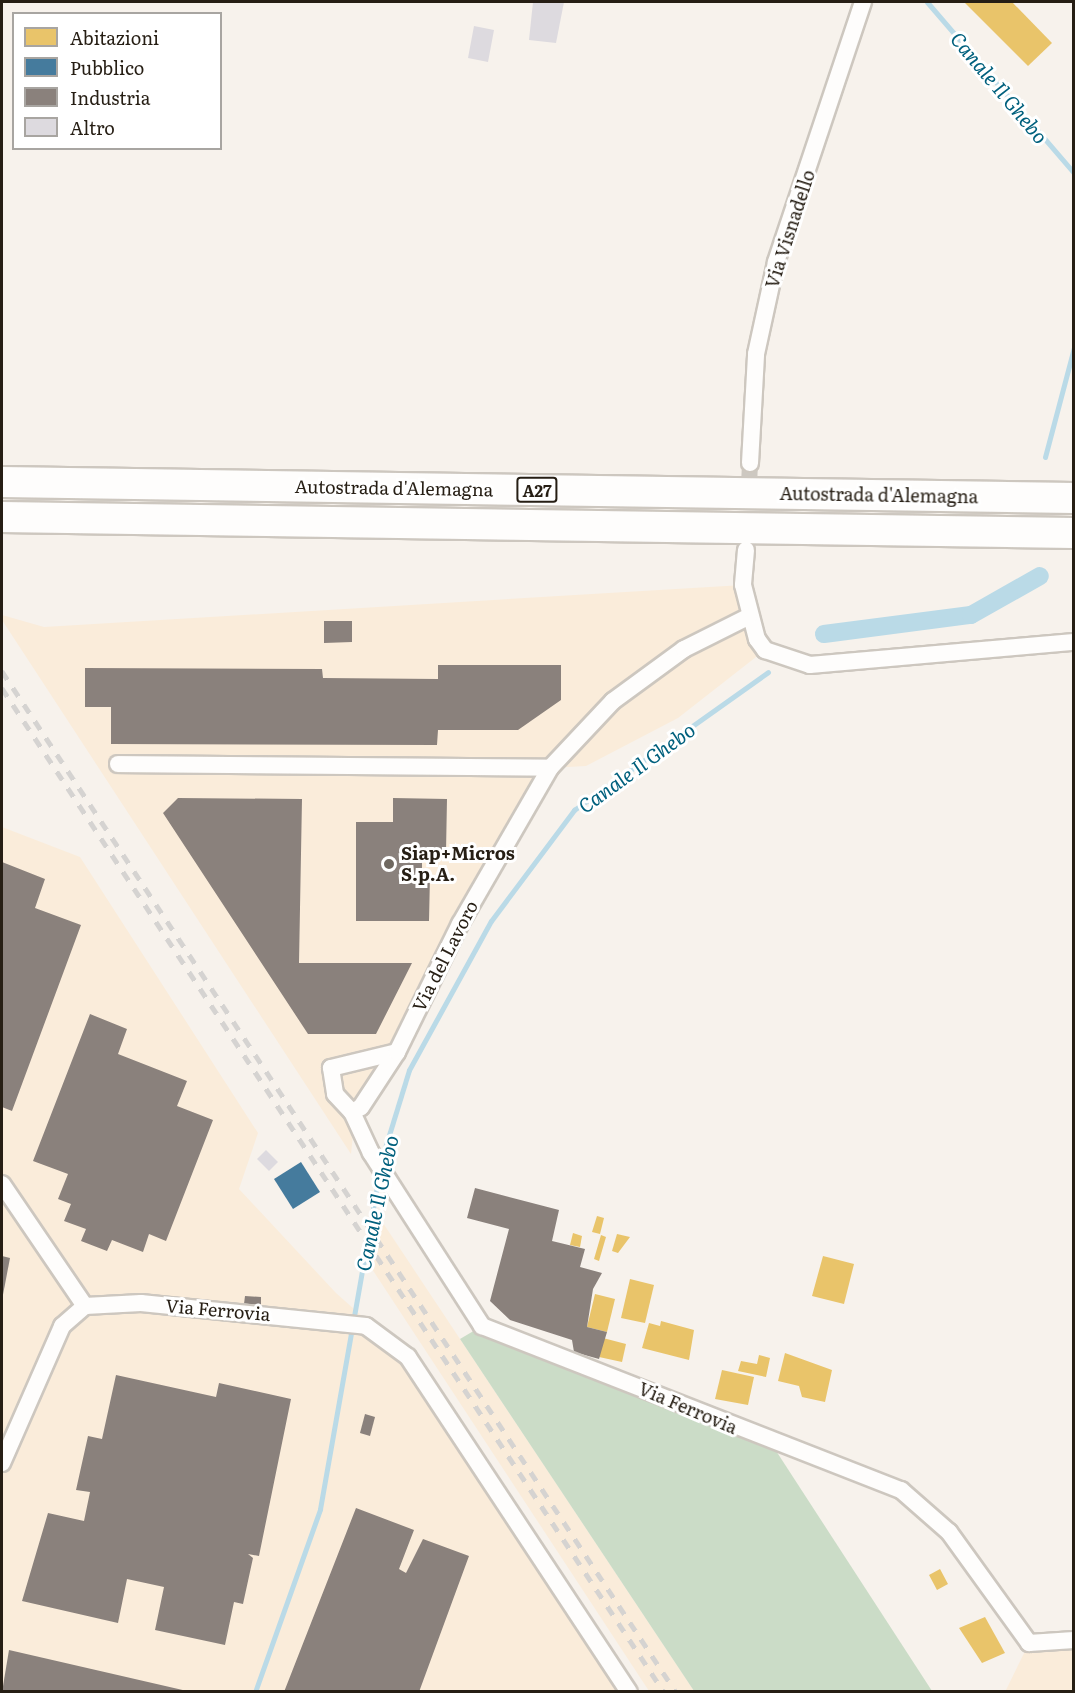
<!DOCTYPE html>
<html>
<head>
<meta charset="utf-8">
<style>
	body { margin:0 }
	#map { position:relative; width:1075px; height:1693px; overflow:hidden; background:#f7f2ec; font-family:Literata,serif }
	div>[style] { position:absolute }
	.built>* { inset:0; background:#faecda }
	.forest>* { inset:0; background:#cbdcc7 }
	.homes>* { inset:0; background:#e9c46a }
	.public>* { inset:0; background:#457b9d }
	.industry>* { inset:0; background:#8a817c }
	.stream>* { height:5px; margin:-2.5px; padding:0 2.5px; transform-origin:2.5px; border-radius:2.5px; background:#badae7 }
	.canal>* { height:18px; margin:-9px; padding:0 9px; transform-origin:9px; border-radius:9px; background:#badae7 }
	.building>* { inset:0; background:#dddadf }
	.street-tunnel>* { height:16px; margin-top:-8px; transform-origin:0; background:repeating-linear-gradient(90deg,#cdc8c1 0 16px,transparent 0 24px) }
	.roads { filter:drop-shadow(2px 0 #cdc7bf) drop-shadow(-2px 0 #cdc7bf) drop-shadow(0 2px #cdc7bf) drop-shadow(0 -2px #cdc7bf) }
	.street>* { height:16px; margin:-8px; padding:0 8px; transform-origin:8px; border-radius:8px; background:#fefdfc }
	.highway>* { height:30px; margin:-15px; padding:0 15px; transform-origin:15px; border-radius:15px; background:#fefdfc }
	.rail>* { height:4.5px; margin-top:-2.25px; transform-origin:0; background:repeating-linear-gradient(90deg,#d5d3d1 0 10px,transparent 0 20px) }
	.dots>* { width:16px; height:16px; translate:-50% -50%; box-sizing:border-box; border:3px solid #fff; border-radius:50% }
	span { translate:-50% -50%; white-space:nowrap; text-align:center; line-height:1.15; -webkit-text-stroke:6px #fff; paint-order:stroke }
	.shield-label span { padding:2px 4px; background:#fff; border:2px solid; border-radius:4px; -webkit-text-stroke-width:0 }
	.shield-label { font-size:16px; color:#261e14; font-weight:700 }
	.street-label { font-size:18px; color:#261e14 }
	.poi-label { font-size:18px; color:#261e14; font-weight:700 }
	.left { translate:0 -50%; text-align:left }
	.water-label { font-size:20px; color:#00607d; font-style:italic }
	.frame { position:absolute; inset:0; border:3px solid #261e14; pointer-events:none }
	.legend { position:absolute; left:12px; top:12px; width:210px; height:138px; box-sizing:border-box; background:#fff; border:2px solid #a8a5a1; margin:0; padding:8px 10px; list-style:none; font-size:18px; color:#261e14 }
	.legend li { display:flex; align-items:center; gap:12px; height:30px }
	.legend b { width:30px; border:2px solid #a8a5a1 }
</style>
</head>
<body>
<div id="map">
	<div class="built">
		<div style="clip-path:polygon(743px 585px,765px 650px,678px 718px,586px 766px,550px 768px,355px 1115px,351px 1154px,2px 620px,2px 615px,44px 627px)"></div>
		<div style="clip-path:polygon(2px 827px,80px 857px,258px 1133px,239px 1189px,336px 1293px,408px 1357px,629px 1691px,2px 1691px)"></div>
		<div style="clip-path:polygon(381px 1220px,460px 1339px,694px 1691px,649px 1691px,372px 1269px)"></div>
		<div style="clip-path:polygon(1073px 1640px,1073px 1691px,1005px 1692px,1029px 1643px)"></div>
	</div>
	<div class="forest">
		<div style="clip-path:polygon(482px 1326px,769px 1440px,932px 1691px,694px 1691px,460px 1339px)"></div>
	</div>
	<div class="homes">
		<div style="clip-path:polygon(964px 2px,1012px 2px,1052px 43px,1028px 66px)"></div>
		<div style="clip-path:polygon(597px 1216px,604px 1218px,600px 1234px,592px 1232px)"></div>
		<div style="clip-path:polygon(573px 1233px,582px 1236px,580px 1247px,570px 1245px)"></div>
		<div style="clip-path:polygon(617px 1234px,630px 1237px,618px 1253px,612px 1251px)"></div>
		<div style="clip-path:polygon(601px 1235px,606px 1237px,599px 1261px,594px 1259px)"></div>
		<div style="clip-path:polygon(823px 1256px,854px 1264px,844px 1304px,812px 1296px)"></div>
		<div style="clip-path:polygon(630px 1279px,654px 1285px,645px 1323px,621px 1318px)"></div>
		<div style="clip-path:polygon(595px 1294px,615px 1299px,607px 1332px,587px 1327px)"></div>
		<div style="clip-path:polygon(661px 1321px,694px 1330px,689px 1360px,642px 1348px,649px 1323px,660px 1326px)"></div>
		<div style="clip-path:polygon(603px 1338px,626px 1344px,622px 1362px,599px 1357px)"></div>
		<div style="clip-path:polygon(785px 1353px,832px 1370px,825px 1402px,802px 1397px,799px 1386px,778px 1381px)"></div>
		<div style="clip-path:polygon(759px 1355px,770px 1358px,766px 1377px,738px 1371px,741px 1361px,757px 1364px)"></div>
		<div style="clip-path:polygon(722px 1370px,754px 1377px,748px 1405px,715px 1399px)"></div>
		<div style="clip-path:polygon(940px 1569px,948px 1584px,937px 1590px,929px 1575px)"></div>
		<div style="clip-path:polygon(985px 1617px,1005px 1653px,982px 1663px,959px 1628px)"></div>
	</div>
	<div class="public">
		<div style="clip-path:polygon(301px 1162px,320px 1192px,293px 1209px,274px 1179px)"></div>
	</div>
	<div class="industry">
		<div style="clip-path:polygon(324px 621px,352px 621px,352px 642px,324px 643px)"></div>
		<div style="clip-path:polygon(438px 665px,561px 665px,561px 700px,518px 730px,438px 730px,437px 745px,111px 744px,111px 707px,85px 707px,85px 668px,322px 669px,323px 678px,438px 679px)"></div>
		<div style="clip-path:polygon(178px 798px,302px 799px,299px 963px,412px 963px,376px 1034px,308px 1034px,163px 813px)"></div>
		<div style="clip-path:polygon(393px 798px,447px 799px,446px 852px,422px 852px,422px 876px,430px 876px,429px 921px,356px 921px,356px 822px,393px 822px)"></div>
		<div style="clip-path:polygon(2px 862px,45px 879px,35px 908px,81px 925px,12px 1111px,2px 1107px)"></div>
		<div style="clip-path:polygon(90px 1014px,127px 1029px,118px 1054px,187px 1081px,177px 1106px,213px 1120px,166px 1241px,149px 1234px,143px 1252px,112px 1240px,107px 1251px,81px 1241px,86px 1229px,64px 1221px,71px 1204px,58px 1199px,68px 1174px,33px 1161px)"></div>
		<div style="clip-path:polygon(475px 1188px,559px 1210px,552px 1241px,585px 1249px,580px 1267px,602px 1273px,593px 1289px,587px 1327px,607px 1332px,599px 1359px,574px 1352px,572px 1340px,510px 1320px,490px 1301px,509px 1229px,467px 1218px)"></div>
		<div style="clip-path:polygon(2px 1256px,10px 1258px,2px 1300px)"></div>
		<div style="clip-path:polygon(245px 1296px,261px 1297px,261px 1305px,244px 1304px)"></div>
		<div style="clip-path:polygon(116px 1375px,216px 1397px,219px 1383px,291px 1399px,259px 1556px,248px 1554px,253px 1558px,243px 1604px,234px 1602px,225px 1645px,155px 1630px,164px 1587px,127px 1579px,118px 1623px,22px 1601px,48px 1513px,84px 1521px,90px 1492px,76px 1490px,88px 1436px,102px 1439px)"></div>
		<div style="clip-path:polygon(365px 1414px,375px 1417px,370px 1436px,360px 1433px)"></div>
		<div style="clip-path:polygon(356px 1508px,414px 1530px,399px 1569px,406px 1573px,423px 1539px,469px 1556px,419px 1692px,284px 1692px)"></div>
		<div style="clip-path:polygon(9px 1650px,187px 1691px,187px 1692px,2px 1692px)"></div>
	</div>
	<div class="stream">
		<div style="left:927px;top:2px;width:225px;rotate:49.3deg"></div>
		<div style="left:1045px;top:457px;width:114px;rotate:-75.2deg"></div>
		<div style="left:381px;top:1161px;width:95px;rotate:-72.9deg"></div>
		<div style="left:409px;top:1070px;width:170px;rotate:-61.2deg"></div>
		<div style="left:491px;top:921px;width:139px;rotate:-53.2deg"></div>
		<div style="left:574px;top:810px;width:238px;rotate:-35.4deg"></div>
		<div style="left:255px;top:1692px;width:194px;rotate:-70.4deg"></div>
		<div style="left:320px;top:1509px;width:341px;rotate:-80deg"></div>
	</div>
	<div class="canal">
		<div style="left:824px;top:634px;width:148px;rotate:-7.4deg"></div>
		<div style="left:971px;top:615px;width:79px;rotate:-29.5deg"></div>
	</div>
	<div class="building">
		<div style="clip-path:polygon(533px 2px,564px 2px,556px 43px,529px 40px)"></div>
		<div style="clip-path:polygon(474px 26px,494px 30px,488px 62px,468px 58px)"></div>
		<div style="clip-path:polygon(266px 1150px,278px 1162px,269px 1171px,257px 1159px)"></div>
	</div>
	<div class="street-tunnel">
		<div style="left:747px;top:534px;width:71px;rotate:-87.6deg"></div>
	</div>
	<div class="roads">
		<div class="street">
			<div style="left:750px;top:463px;width:109px;rotate:-86.8deg"></div>
			<div style="left:756px;top:354px;width:94px;rotate:-77.7deg"></div>
			<div style="left:776px;top:262px;width:274px;rotate:-71.5deg"></div>
			<div style="left:746px;top:550px;width:35px;rotate:95deg"></div>
			<div style="left:743px;top:585px;width:56px;rotate:75.5deg"></div>
			<div style="left:757px;top:639px;width:14px;rotate:54deg"></div>
			<div style="left:765px;top:650px;width:47px;rotate:18.4deg"></div>
			<div style="left:810px;top:665px;width:265px;rotate:-5deg"></div>
			<div style="left:118px;top:764px;width:432px;rotate:0.5deg"></div>
			<div style="left:397px;top:1052px;width:68px;rotate:166.4deg"></div>
			<div style="left:331px;top:1068px;width:26px;rotate:81deg"></div>
			<div style="left:335px;top:1094px;width:25px;rotate:47deg"></div>
			<div style="left:352px;top:1112px;width:10px;rotate:-29deg"></div>
			<div style="left:361px;top:1107px;width:66px;rotate:-56.8deg"></div>
			<div style="left:397px;top:1052px;width:143px;rotate:-63.8deg"></div>
			<div style="left:460px;top:924px;width:180px;rotate:-60deg"></div>
			<div style="left:550px;top:768px;width:92px;rotate:-46.8deg"></div>
			<div style="left:613px;top:701px;width:88px;rotate:-36.2deg"></div>
			<div style="left:684px;top:649px;width:72px;rotate:-26.6deg"></div>
			<div style="left:352px;top:1112px;width:45px;rotate:65.1deg"></div>
			<div style="left:371px;top:1153px;width:206px;rotate:57.3deg"></div>
			<div style="left:482px;top:1326px;width:450px;rotate:21.4deg"></div>
			<div style="left:901px;top:1490px;width:64px;rotate:41.2deg"></div>
			<div style="left:949px;top:1532px;width:137px;rotate:54.2deg"></div>
			<div style="left:1029px;top:1643px;width:45px;rotate:-3.8deg"></div>
			<div style="left:2px;top:1184px;width:148px;rotate:55.8deg"></div>
			<div style="left:2px;top:1463px;width:150px;rotate:-66.3deg"></div>
			<div style="left:62px;top:1326px;width:30px;rotate:-41deg"></div>
			<div style="left:85px;top:1306px;width:56px;rotate:-3.1deg"></div>
			<div style="left:141px;top:1303px;width:226px;rotate:5.8deg"></div>
			<div style="left:366px;top:1326px;width:52px;rotate:36.4deg"></div>
			<div style="left:408px;top:1357px;width:401px;rotate:56.6deg"></div>
		</div>
		<div class="highway">
			<div style="left:2px;top:482px;width:1072px;rotate:0.86deg"></div>
			<div style="left:2px;top:517px;width:1072px;rotate:0.86deg"></div>
		</div>
	</div>
	<div class="rail">
		<div style="left:2px;top:671px;width:1223px;rotate:56.57deg"></div>
		<div style="left:2px;top:688px;width:1203px;rotate:56.6deg"></div>
	</div>
	<div class="dots">
		<div style="left:389px;top:864px;background:#6f6860"></div>
	</div>
	<div class="shield-label">
		<span style="left:537px;top:490px">A27</span>
	</div>
	<div class="street-label">
		<span style="left:790px;top:229px;rotate:-72deg">Via Visnadello</span>
		<span style="left:394px;top:488px;rotate:1deg">Autostrada d'Alemagna</span>
		<span style="left:879px;top:495px;rotate:1deg">Autostrada d'Alemagna</span>
		<span style="left:445px;top:956px;rotate:-63deg">Via del Lavoro</span>
		<span style="left:218px;top:1310px;rotate:5deg">Via Ferrovia</span>
		<span style="left:688px;top:1408px;rotate:23deg">Via Ferrovia</span>
	</div>
	<div class="poi-label">
		<span class="left" style="left:401px;top:864px">Siap+Micros<br>S.p.A.</span>
	</div>
	<div class="water-label">
		<span style="left:1000px;top:87px;rotate:50deg">Canale Il Ghebo</span>
		<span style="left:636px;top:767px;rotate:-36deg">Canale Il Ghebo</span>
		<span style="left:376px;top:1203px;rotate:-78deg">Canale Il Ghebo</span>
	</div>
	<div class="frame"></div>
	<ul class="legend">
	<li><b style="height:16px;background:#e9c46a"></b>Abitazioni</li>
	<li><b style="height:16px;background:#457b9d"></b>Pubblico</li>
	<li><b style="height:16px;background:#8a817c"></b>Industria</li>
	<li><b style="height:16px;background:#dddadf"></b>Altro</li>
	</ul>
</div>
</body>
</html>
